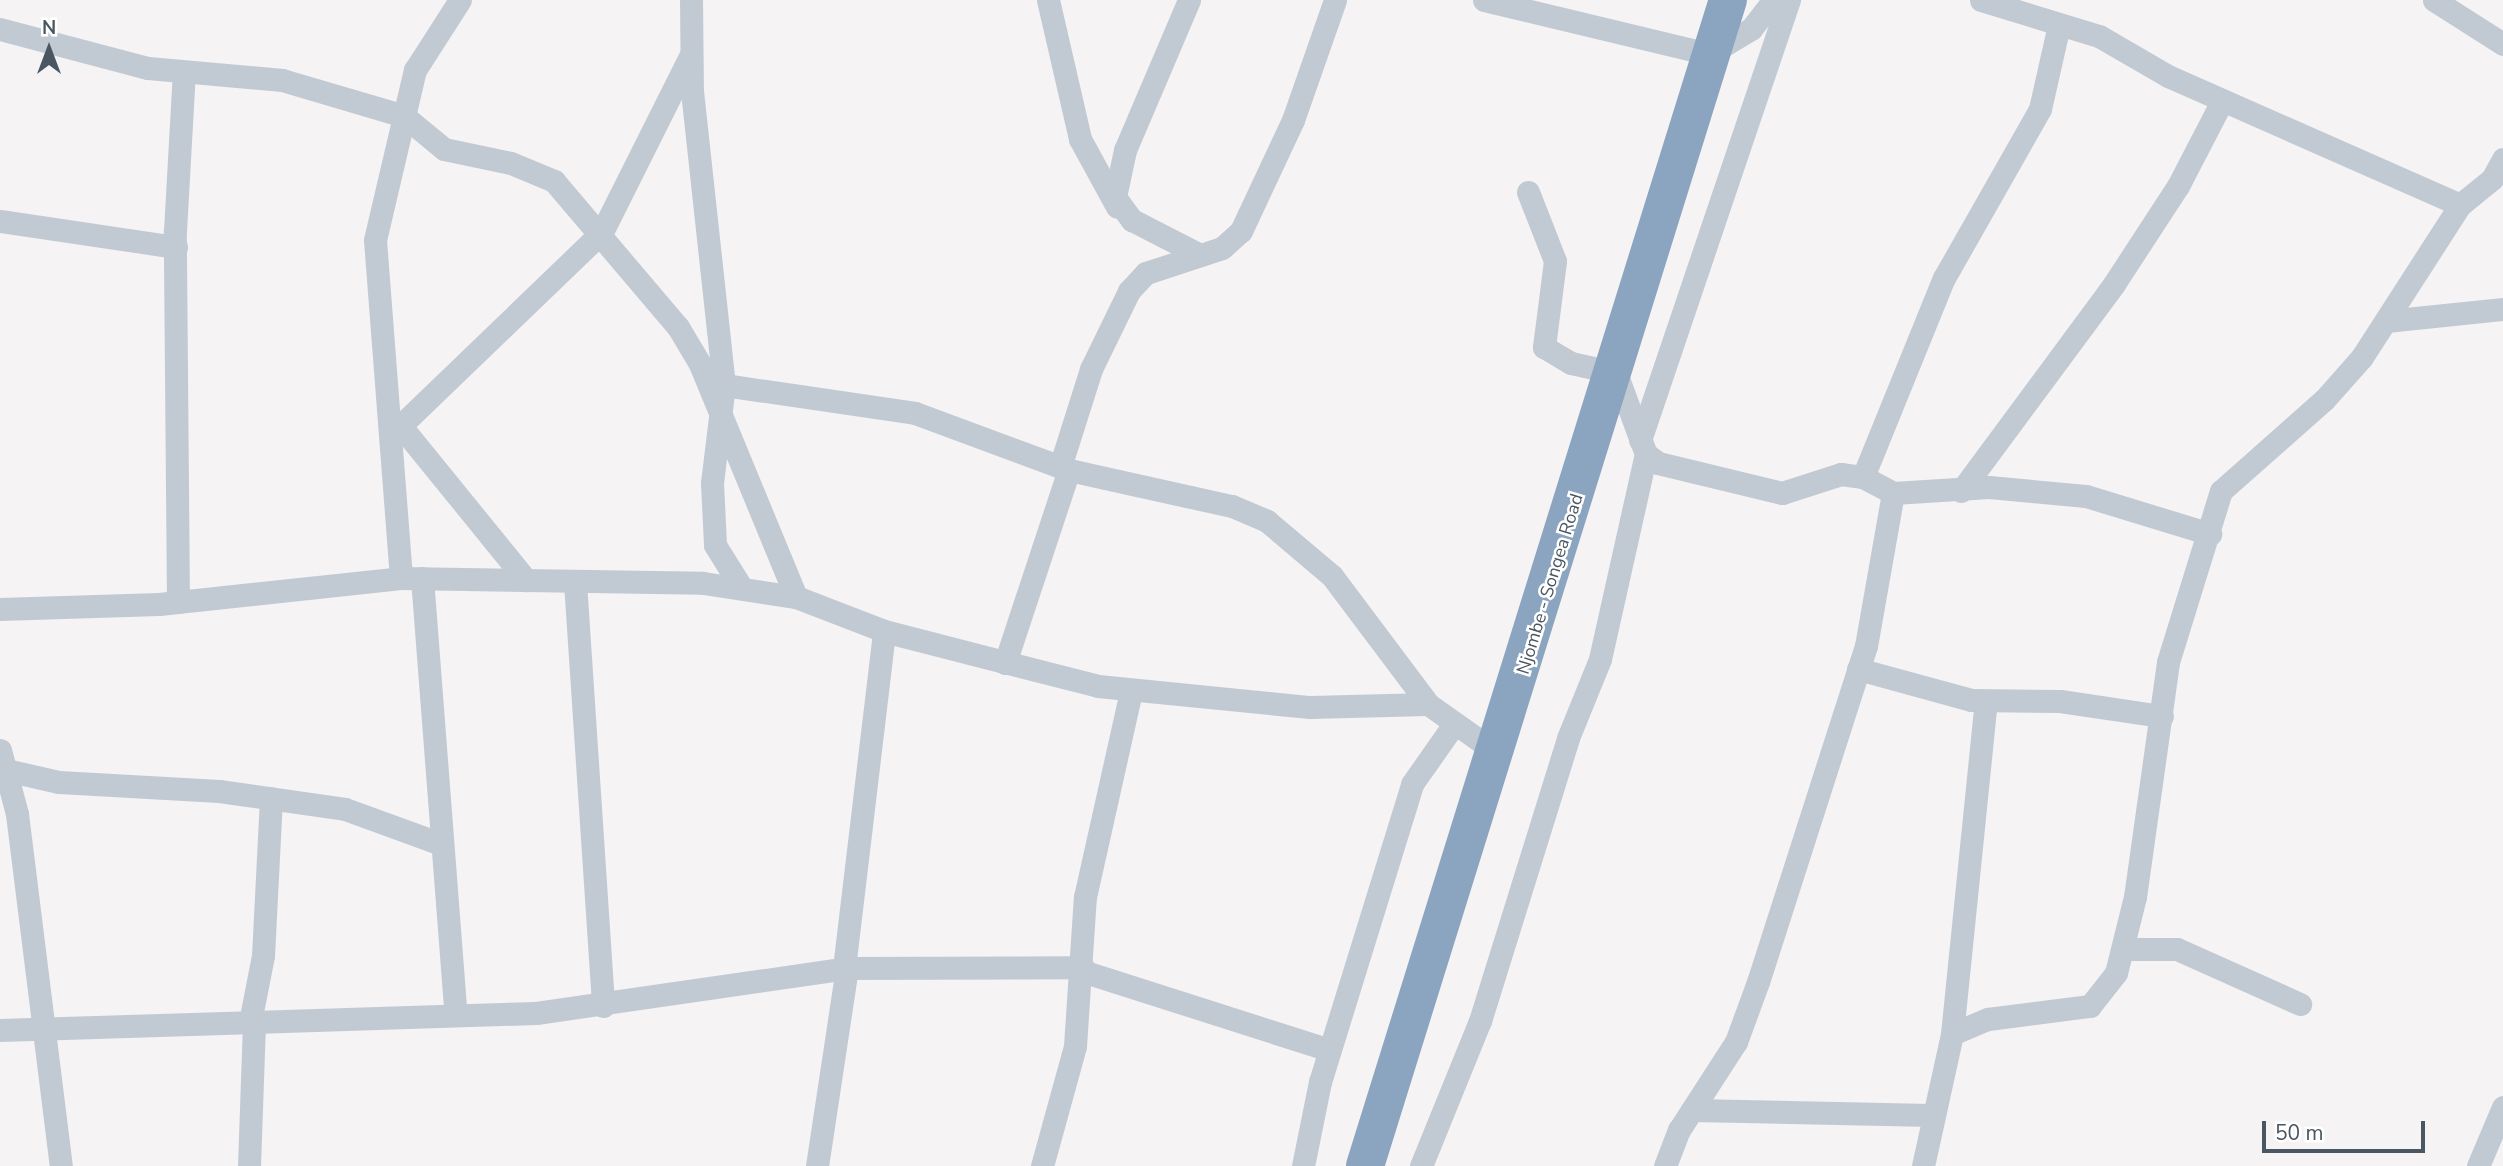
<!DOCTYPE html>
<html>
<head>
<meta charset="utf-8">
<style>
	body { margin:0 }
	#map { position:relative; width:2503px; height:1166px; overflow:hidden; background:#f5f3f3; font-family:"Nunito Sans",sans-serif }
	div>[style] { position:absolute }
	.street>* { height:23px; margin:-11.5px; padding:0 11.5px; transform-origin:11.5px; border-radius:11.5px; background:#c1cad2 }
	.highway>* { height:38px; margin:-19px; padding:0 19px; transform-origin:19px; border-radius:19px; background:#8ba5c1 }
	span { translate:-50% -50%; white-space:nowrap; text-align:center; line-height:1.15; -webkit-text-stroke:5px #fff; paint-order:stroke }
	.street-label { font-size:18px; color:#4a5661 }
	.north { position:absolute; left:14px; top:14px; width:70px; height:70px; -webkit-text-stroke:5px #fff; paint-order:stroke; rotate:0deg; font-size:19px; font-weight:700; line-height:28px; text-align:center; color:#4a5661 }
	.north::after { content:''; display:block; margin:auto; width:24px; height:32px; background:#4a5661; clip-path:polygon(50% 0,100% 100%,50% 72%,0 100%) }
	.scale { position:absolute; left:2262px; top:1121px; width:163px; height:32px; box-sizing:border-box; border:4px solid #4a5661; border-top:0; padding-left:9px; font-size:21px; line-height:24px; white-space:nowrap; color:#4a5661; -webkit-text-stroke:5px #fff; paint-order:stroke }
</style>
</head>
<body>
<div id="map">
	<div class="street">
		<div style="left:691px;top:0;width:91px;rotate:89.4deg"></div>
		<div style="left:692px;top:91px;width:296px;rotate:83.8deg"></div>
		<div style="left:724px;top:385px;width:99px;rotate:97deg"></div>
		<div style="left:712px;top:483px;width:62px;rotate:87.2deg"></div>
		<div style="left:715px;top:545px;width:49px;rotate:58.2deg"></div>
		<div style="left:1048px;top:0;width:143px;rotate:77deg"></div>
		<div style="left:1080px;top:139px;width:77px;rotate:61.4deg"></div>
		<div style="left:1189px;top:0;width:163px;rotate:113.1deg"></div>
		<div style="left:1125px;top:150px;width:48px;rotate:102deg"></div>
		<div style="left:1115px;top:197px;width:29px;rotate:54deg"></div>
		<div style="left:1132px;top:220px;width:76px;rotate:27.2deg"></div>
		<div style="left:1484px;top:0;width:231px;rotate:13.5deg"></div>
		<div style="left:1709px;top:54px;width:49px;rotate:-30.8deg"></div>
		<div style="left:1751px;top:29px;width:37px;rotate:-52deg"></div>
		<div style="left:1981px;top:0;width:123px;rotate:17deg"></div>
		<div style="left:2099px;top:36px;width:80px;rotate:30.1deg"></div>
		<div style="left:2168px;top:76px;width:319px;rotate:23.8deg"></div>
		<div style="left:2434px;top:0;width:82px;rotate:32.5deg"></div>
		<div style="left:0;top:29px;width:153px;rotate:14.8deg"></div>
		<div style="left:148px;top:68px;width:135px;rotate:5.1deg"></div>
		<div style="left:282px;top:80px;width:127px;rotate:16.4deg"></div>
		<div style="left:404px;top:116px;width:52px;rotate:39.5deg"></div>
		<div style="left:444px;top:149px;width:68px;rotate:11.8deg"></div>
		<div style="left:511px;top:163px;width:47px;rotate:22.7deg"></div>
		<div style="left:554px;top:181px;width:192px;rotate:49.7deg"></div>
		<div style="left:678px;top:327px;width:43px;rotate:59.3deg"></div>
		<div style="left:700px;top:364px;width:252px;rotate:67.6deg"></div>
		<div style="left:1528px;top:192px;width:74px;rotate:68.6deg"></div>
		<div style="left:1555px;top:261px;width:87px;rotate:97.3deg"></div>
		<div style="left:1544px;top:347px;width:31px;rotate:31deg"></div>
		<div style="left:1571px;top:363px;width:46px;rotate:12.5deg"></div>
		<div style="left:1616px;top:373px;width:86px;rotate:69.7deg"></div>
		<div style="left:1646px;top:454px;width:15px;rotate:37deg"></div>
		<div style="left:1658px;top:463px;width:128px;rotate:13.6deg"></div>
		<div style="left:1782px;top:493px;width:62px;rotate:-17.9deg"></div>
		<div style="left:1841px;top:474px;width:22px;rotate:8deg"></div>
		<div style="left:1863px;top:477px;width:34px;rotate:28deg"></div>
		<div style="left:1893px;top:493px;width:96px;rotate:-3.6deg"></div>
		<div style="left:1989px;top:487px;width:97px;rotate:5.3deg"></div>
		<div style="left:2086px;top:496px;width:130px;rotate:17deg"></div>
		<div style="left:0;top:221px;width:178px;rotate:8.4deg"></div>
		<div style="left:2386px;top:321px;width:118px;rotate:-5.9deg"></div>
		<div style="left:724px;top:385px;width:193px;rotate:8.3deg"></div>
		<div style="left:915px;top:413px;width:164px;rotate:20.3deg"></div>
		<div style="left:1069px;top:470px;width:167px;rotate:12.5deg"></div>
		<div style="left:1232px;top:506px;width:38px;rotate:23deg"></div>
		<div style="left:1267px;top:521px;width:85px;rotate:40.2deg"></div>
		<div style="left:1332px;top:576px;width:160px;rotate:53.1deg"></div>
		<div style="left:1428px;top:704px;width:85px;rotate:35.4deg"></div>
		<div style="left:400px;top:425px;width:200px;rotate:50.9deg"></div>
		<div style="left:394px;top:432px;width:289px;rotate:-43.9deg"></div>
		<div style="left:602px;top:232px;width:197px;rotate:-63.4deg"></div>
		<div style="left:1640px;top:440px;width:465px;rotate:-71.3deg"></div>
		<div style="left:1060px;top:467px;width:103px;rotate:-72.4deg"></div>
		<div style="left:1091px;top:369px;width:87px;rotate:-64deg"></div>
		<div style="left:1129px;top:291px;width:25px;rotate:-47deg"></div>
		<div style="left:1146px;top:273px;width:80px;rotate:-18.2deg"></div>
		<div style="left:1222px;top:248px;width:25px;rotate:-42deg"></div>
		<div style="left:1241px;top:231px;width:123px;rotate:-64.9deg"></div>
		<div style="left:1293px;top:120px;width:127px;rotate:-70.7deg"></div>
		<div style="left:1863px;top:477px;width:215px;rotate:-67.9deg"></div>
		<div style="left:1944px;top:278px;width:194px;rotate:-60.4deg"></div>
		<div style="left:2040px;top:109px;width:86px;rotate:-77.3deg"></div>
		<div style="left:1961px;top:491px;width:257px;rotate:-53.5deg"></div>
		<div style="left:2114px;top:284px;width:117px;rotate:-56.9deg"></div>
		<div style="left:2178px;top:186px;width:96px;rotate:-62.6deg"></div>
		<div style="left:401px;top:578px;width:339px;rotate:-94.4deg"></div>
		<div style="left:375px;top:240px;width:175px;rotate:-76.8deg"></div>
		<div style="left:415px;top:70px;width:83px;rotate:-57.3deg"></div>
		<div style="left:422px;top:578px;width:438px;rotate:85.6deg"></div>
		<div style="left:575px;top:582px;width:425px;rotate:86.2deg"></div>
		<div style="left:178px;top:602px;width:371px;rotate:-90.5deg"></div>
		<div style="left:175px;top:231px;width:159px;rotate:-86.8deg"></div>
		<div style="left:0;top:609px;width:159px;rotate:-1.8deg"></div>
		<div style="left:159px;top:604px;width:243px;rotate:-6.1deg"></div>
		<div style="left:401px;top:578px;width:302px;rotate:0.9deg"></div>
		<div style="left:703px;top:583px;width:94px;rotate:8.6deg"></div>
		<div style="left:796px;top:597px;width:94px;rotate:21.1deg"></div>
		<div style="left:884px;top:631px;width:221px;rotate:14.4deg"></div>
		<div style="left:1098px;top:686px;width:213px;rotate:5.7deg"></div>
		<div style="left:1310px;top:707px;width:118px;rotate:-1.5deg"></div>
		<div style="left:1005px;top:663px;width:203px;rotate:-71.7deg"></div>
		<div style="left:1858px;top:669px;width:117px;rotate:15.3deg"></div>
		<div style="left:1971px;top:700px;width:89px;rotate:0.6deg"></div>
		<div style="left:2060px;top:701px;width:103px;rotate:8.4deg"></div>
		<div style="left:0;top:750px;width:66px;rotate:75.1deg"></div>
		<div style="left:17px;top:814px;width:355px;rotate:82.9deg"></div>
		<div style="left:6px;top:770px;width:54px;rotate:12.8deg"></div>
		<div style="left:59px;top:782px;width:160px;rotate:3.2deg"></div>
		<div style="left:219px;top:791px;width:127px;rotate:8.1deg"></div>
		<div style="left:345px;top:809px;width:102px;rotate:20deg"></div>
		<div style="left:2124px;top:949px;width:53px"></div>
		<div style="left:2177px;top:949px;width:135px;rotate:24.1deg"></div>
		<div style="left:844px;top:968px;width:339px;rotate:-83.2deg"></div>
		<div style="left:1082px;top:971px;width:259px;rotate:17.7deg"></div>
		<div style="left:250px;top:1022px;width:67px;rotate:-78.9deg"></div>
		<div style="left:263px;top:956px;width:158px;rotate:-87.1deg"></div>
		<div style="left:0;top:1030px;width:536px;rotate:-1.82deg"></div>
		<div style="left:536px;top:1013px;width:314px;rotate:-8.2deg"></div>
		<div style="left:847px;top:968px;width:236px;rotate:-0.2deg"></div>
		<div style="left:1952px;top:1034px;width:334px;rotate:-84.2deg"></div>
		<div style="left:1692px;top:1110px;width:239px;rotate:1.2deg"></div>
		<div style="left:249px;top:1166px;width:145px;rotate:-88deg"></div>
		<div style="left:817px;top:1166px;width:200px;rotate:-81.4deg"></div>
		<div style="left:1042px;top:1166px;width:124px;rotate:-74.6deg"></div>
		<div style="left:1075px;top:1046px;width:149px;rotate:-86.2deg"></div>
		<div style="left:1085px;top:897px;width:211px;rotate:-77.4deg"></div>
		<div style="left:1303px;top:1166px;width:86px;rotate:-78.6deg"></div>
		<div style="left:1320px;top:1082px;width:312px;rotate:-72.8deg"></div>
		<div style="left:1412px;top:784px;width:70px;rotate:-54.9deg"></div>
		<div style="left:1421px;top:1166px;width:157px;rotate:-67.9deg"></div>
		<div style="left:1480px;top:1021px;width:296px;rotate:-72.7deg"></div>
		<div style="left:1568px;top:738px;width:85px;rotate:-67.9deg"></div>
		<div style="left:1600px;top:659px;width:210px;rotate:-77.4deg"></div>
		<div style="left:1665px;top:1166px;width:39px;rotate:-69deg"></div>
		<div style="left:1679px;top:1130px;width:105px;rotate:-57.1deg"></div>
		<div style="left:1736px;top:1042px;width:64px;rotate:-69.9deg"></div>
		<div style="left:1758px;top:982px;width:353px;rotate:-72.2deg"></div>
		<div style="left:1866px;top:646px;width:155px;rotate:-80deg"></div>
		<div style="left:1923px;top:1166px;width:135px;rotate:-77.6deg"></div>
		<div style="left:1952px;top:1034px;width:39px;rotate:-23deg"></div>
		<div style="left:1988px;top:1019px;width:103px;rotate:-7.3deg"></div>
		<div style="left:2090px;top:1006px;width:42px;rotate:-51.8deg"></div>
		<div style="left:2116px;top:973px;width:78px;rotate:-76deg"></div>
		<div style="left:2135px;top:897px;width:237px;rotate:-82deg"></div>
		<div style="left:2168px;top:662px;width:179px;rotate:-72.8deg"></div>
		<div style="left:2221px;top:491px;width:137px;rotate:-41.5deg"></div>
		<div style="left:2324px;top:400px;width:57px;rotate:-48.5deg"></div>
		<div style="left:2362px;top:357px;width:181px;rotate:-57.2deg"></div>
		<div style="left:2460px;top:205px;width:41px;rotate:-39.1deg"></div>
		<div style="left:2492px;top:179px;width:23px;rotate:-61deg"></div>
		<div style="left:2478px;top:1166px;width:64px;rotate:-67deg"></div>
	</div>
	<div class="highway">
		<div style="left:1365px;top:1166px;width:1221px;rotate:-72.71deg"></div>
	</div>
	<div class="street-label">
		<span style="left:1550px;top:584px;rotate:-73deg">Njombe - Songea Road</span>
	</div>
	<div class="north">N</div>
	<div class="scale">50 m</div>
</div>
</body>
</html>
